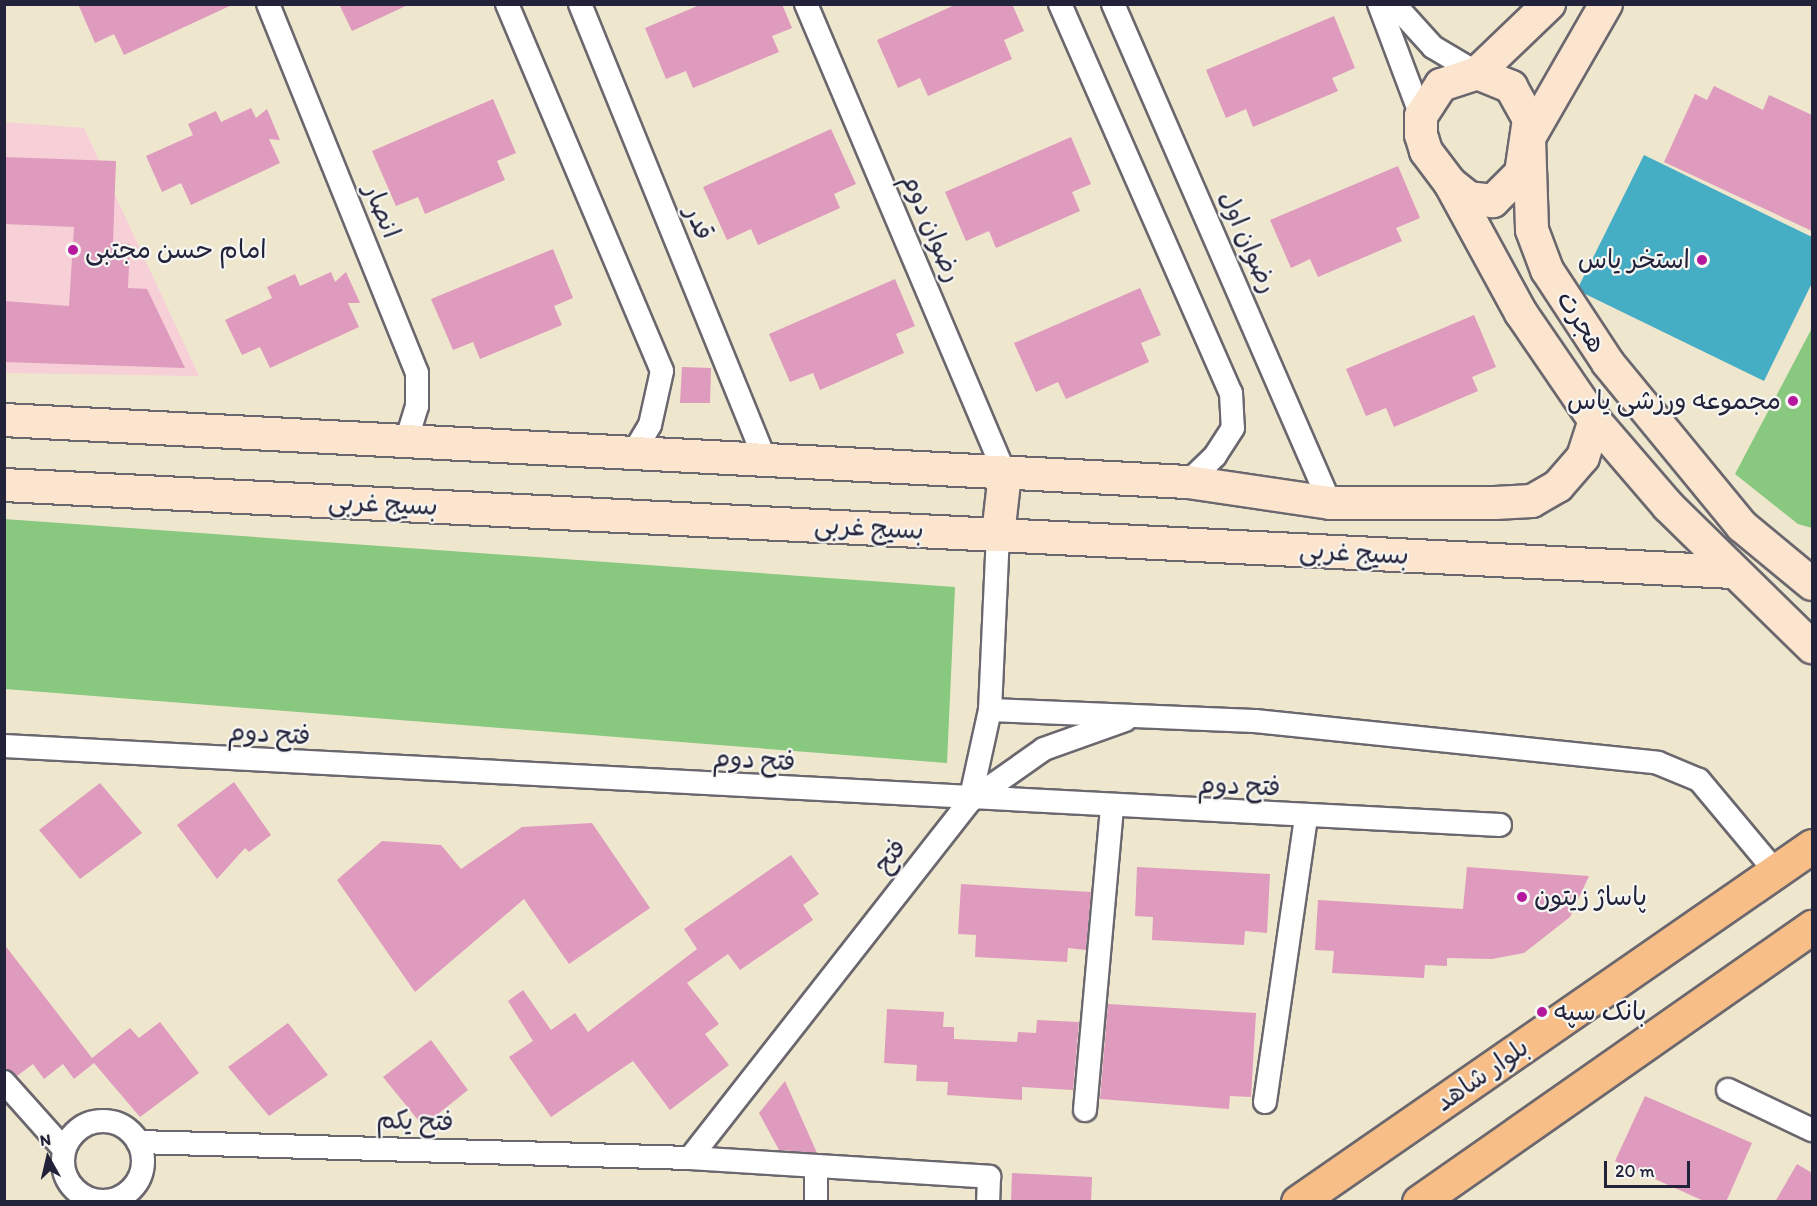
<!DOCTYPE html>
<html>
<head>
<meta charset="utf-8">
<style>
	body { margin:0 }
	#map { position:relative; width:1817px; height:1206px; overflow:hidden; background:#efe6ce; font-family:Itim,"Playpen Sans Arabic",sans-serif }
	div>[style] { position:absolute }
	.built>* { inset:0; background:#f6cfd7 }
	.green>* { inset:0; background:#88c87f }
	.water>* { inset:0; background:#45adc4 }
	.building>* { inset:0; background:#df9bbd }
	.roads { filter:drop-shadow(2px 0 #6a676e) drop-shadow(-2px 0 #6a676e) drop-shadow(0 2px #6a676e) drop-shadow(0 -2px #6a676e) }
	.street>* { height:22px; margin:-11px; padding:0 11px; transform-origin:11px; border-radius:11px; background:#fff }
	.street>.ring { margin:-11px; padding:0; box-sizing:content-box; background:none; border:22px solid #fff; border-radius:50% }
	.secondary>* { height:32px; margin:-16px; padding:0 16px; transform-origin:16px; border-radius:16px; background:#fce5cf }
	.primary>* { height:33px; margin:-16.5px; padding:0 16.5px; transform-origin:16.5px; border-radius:16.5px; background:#f7be87 }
	.dots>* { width:16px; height:16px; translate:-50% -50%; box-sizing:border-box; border:3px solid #f6f6f2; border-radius:50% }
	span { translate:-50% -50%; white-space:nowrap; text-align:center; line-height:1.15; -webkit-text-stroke:4.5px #f6f6f2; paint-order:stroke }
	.street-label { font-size:26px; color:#22223b }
	.poi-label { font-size:26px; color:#22223b }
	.left { translate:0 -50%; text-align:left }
	.right { translate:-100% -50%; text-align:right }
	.frame { position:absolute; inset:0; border:6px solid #22223b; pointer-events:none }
	.north { position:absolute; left:18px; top:1128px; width:60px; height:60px; -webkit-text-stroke:4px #f6f6f2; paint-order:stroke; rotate:352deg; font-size:16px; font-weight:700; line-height:24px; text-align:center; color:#22223b }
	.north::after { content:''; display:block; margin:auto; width:21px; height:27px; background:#22223b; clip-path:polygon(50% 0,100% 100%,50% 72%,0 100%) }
	.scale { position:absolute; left:1604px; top:1161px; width:86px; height:27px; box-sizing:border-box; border:3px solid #22223b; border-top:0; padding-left:8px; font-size:18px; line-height:21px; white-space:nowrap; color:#22223b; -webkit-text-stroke:4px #f6f6f2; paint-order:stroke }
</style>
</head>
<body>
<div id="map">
	<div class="built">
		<div style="clip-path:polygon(4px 122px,84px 128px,199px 376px,5px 373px)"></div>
	</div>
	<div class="green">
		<div style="clip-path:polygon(1812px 328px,1812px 528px,1798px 524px,1735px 474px)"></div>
		<div style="clip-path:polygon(4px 519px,955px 587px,947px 763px,5px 689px)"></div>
	</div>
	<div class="water">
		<div style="clip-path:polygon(1644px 155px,1812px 237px,1812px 283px,1764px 381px,1577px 290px)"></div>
	</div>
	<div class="building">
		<div style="clip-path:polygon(78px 4px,234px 4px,124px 55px,114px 34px,95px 43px)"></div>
		<div style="clip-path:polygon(339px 4px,410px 4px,352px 31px)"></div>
		<div style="clip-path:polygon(702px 4px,782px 4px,792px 28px,772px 36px,779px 52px,693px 88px,686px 71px,666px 79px,645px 28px)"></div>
		<div style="clip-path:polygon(957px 4px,1012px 4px,1024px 31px,1004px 40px,1012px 59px,928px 96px,920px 78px,898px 88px,877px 40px)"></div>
		<div style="clip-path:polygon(1334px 16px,1355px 68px,1332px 78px,1338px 91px,1253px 127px,1246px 109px,1226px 118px,1206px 70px)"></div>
		<div style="clip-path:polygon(1714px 86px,1763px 110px,1769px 95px,1812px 115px,1812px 231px,1664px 162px,1695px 94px,1707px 100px)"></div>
		<div style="clip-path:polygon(493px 99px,516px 153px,497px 161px,505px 180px,425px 214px,418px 197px,396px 206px,372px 151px)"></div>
		<div style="clip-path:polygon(251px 108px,256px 118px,267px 109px,280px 140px,269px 139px,280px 163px,191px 205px,181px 183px,162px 192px,146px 156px,193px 135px,188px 124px,216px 111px,221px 122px)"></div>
		<div style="clip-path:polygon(831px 129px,856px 184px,834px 194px,840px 208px,758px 245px,751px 229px,727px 240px,703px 187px)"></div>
		<div style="clip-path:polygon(1071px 137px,1091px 184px,1072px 192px,1080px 211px,996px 248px,989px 231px,966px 241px,945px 192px)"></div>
		<div style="clip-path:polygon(4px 157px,116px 161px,113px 243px,130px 244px,128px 288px,147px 289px,185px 368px,4px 362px,4px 301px,69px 306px,74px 227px,4px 224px)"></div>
		<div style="clip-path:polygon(1398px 166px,1420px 218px,1396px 228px,1402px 241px,1318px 277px,1310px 259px,1291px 268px,1270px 220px)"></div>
		<div style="clip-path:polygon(553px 249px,573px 298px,554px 306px,562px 325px,480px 359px,473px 342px,453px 350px,431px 299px)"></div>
		<div style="clip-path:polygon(331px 272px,335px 282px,346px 272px,360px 303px,348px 303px,359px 327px,270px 368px,260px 347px,242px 355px,225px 320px,272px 298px,267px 287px,295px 274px,300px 286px)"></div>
		<div style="clip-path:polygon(895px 279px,915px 326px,896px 334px,904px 353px,820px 390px,813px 373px,790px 382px,769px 334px)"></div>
		<div style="clip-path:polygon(1140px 288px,1161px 335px,1141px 343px,1149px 362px,1066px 399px,1058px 382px,1036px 392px,1014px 343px)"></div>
		<div style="clip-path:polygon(1474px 315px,1496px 367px,1472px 377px,1478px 391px,1394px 427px,1386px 408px,1366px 416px,1346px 369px)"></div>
		<div style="clip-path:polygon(682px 367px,711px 368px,710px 403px,680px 403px)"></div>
		<div style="clip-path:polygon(234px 782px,271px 835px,249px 852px,245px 848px,217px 879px,177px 825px)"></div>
		<div style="clip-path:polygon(100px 783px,142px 833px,80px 879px,39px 830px)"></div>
		<div style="clip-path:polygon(592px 823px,650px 908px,569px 964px,524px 899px,415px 992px,337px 880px,382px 841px,441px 845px,461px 869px,522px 827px)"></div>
		<div style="clip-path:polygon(791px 855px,819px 894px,803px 905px,813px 920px,740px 970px,728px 954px,687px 983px,719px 1024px,705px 1034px,729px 1065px,670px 1110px,633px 1061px,551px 1117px,509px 1057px,533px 1041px,508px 1001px,523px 990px,551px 1030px,575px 1013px,588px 1032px,697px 949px,684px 929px)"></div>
		<div style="clip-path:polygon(1137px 867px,1270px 874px,1267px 933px,1245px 931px,1244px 945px,1152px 940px,1153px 917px,1135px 916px)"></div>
		<div style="clip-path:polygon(1467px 867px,1589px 876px,1570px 917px,1524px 953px,1492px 959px,1447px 958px,1447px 966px,1425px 965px,1424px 978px,1332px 973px,1334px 951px,1315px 950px,1318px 900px,1463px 909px)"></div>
		<div style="clip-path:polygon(961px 884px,1091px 892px,1086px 950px,1068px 948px,1067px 962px,975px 957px,976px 935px,958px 934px)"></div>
		<div style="clip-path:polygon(4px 944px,92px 1058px,130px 1028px,139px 1038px,160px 1022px,199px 1073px,140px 1117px,94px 1063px,74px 1079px,63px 1064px,44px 1079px,33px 1064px,17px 1076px,4px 1067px)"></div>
		<div style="clip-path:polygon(1108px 1004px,1256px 1013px,1251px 1097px,1230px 1096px,1229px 1109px,1100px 1099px)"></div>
		<div style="clip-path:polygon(887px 1009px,944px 1012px,943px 1027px,954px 1027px,954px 1039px,1017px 1042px,1018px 1032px,1036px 1033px,1037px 1020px,1079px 1022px,1073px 1090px,1022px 1087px,1022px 1100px,947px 1095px,948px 1082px,916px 1081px,917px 1065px,884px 1063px)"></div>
		<div style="clip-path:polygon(288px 1023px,328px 1075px,269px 1116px,228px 1067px)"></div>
		<div style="clip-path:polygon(431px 1040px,468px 1090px,423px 1126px,383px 1077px)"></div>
		<div style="clip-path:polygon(785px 1081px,817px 1153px,779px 1150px,759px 1113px)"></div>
		<div style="clip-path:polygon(1645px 1096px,1752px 1143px,1726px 1202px,1706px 1202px,1615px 1161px)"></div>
		<div style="clip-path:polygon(1797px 1164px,1812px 1173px,1812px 1202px,1775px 1202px)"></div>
		<div style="clip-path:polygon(1012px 1173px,1092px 1177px,1091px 1202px,1011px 1202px)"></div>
	</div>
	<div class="roads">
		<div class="street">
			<div style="left:268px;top:4px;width:398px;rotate:68deg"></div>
			<div style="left:417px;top:373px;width:33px;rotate:90deg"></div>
			<div style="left:417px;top:406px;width:38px;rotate:107deg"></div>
			<div style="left:507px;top:4px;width:398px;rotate:67.1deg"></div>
			<div style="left:662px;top:371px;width:55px;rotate:102.5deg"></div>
			<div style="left:650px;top:425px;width:31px;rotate:121deg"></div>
			<div style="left:580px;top:4px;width:495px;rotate:67.9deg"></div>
			<div style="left:806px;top:4px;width:510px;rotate:67.05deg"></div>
			<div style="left:1060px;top:4px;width:425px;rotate:66.3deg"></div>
			<div style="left:1231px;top:393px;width:35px;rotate:87deg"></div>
			<div style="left:1233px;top:428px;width:33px;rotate:123deg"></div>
			<div style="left:1215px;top:456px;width:37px;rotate:136deg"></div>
			<div style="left:1113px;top:4px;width:544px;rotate:66.5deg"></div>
			<div style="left:1379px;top:4px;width:120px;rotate:69.4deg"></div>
			<div style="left:1394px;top:4px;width:58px;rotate:47.8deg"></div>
			<div style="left:1433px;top:47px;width:51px;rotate:30.6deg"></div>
			<div style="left:990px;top:710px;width:265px;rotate:2.4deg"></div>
			<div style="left:1255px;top:721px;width:405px;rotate:5.9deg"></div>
			<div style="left:1658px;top:763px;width:44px;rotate:22.5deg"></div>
			<div style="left:1699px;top:780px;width:120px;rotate:50.1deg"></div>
			<div style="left:4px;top:746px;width:1498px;rotate:3.02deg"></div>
			<div style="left:970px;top:801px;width:90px;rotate:-35.1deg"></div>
			<div style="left:1044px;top:749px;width:86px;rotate:-19.7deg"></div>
			<div style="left:4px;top:1082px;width:90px;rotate:48.2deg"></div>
			<div style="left:1728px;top:1090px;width:93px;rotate:25.5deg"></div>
			<div style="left:1265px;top:1102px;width:288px;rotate:-81.8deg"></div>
			<div style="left:1085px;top:1110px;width:302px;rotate:-84.9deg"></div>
			<div class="ring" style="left:63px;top:1121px;width:58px;height:58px"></div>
			<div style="left:138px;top:1142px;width:552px;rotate:1.66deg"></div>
			<div style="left:690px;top:1158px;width:300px;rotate:3.6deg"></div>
			<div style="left:989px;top:1177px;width:25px;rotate:92deg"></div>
			<div style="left:690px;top:1158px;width:454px;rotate:-51.9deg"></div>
			<div style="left:970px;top:801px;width:93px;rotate:-77.6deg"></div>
			<div style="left:990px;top:710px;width:175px;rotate:-87.4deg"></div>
			<div style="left:816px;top:1202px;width:36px;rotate:-90deg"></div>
		</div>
		<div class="secondary">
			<div style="left:1606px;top:4px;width:155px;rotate:119.9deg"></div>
			<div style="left:1529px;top:138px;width:92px;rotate:88.1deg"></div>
			<div style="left:1532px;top:230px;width:43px;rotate:69.4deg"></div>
			<div style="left:1547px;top:270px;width:111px;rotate:56.7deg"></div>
			<div style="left:1608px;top:363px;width:211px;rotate:50.6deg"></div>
			<div style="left:1742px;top:526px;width:91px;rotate:39.6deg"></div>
			<div style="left:1477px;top:73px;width:37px;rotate:22deg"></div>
			<div style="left:1511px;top:87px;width:37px;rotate:61deg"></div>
			<div style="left:1529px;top:119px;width:55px;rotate:98.4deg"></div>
			<div style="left:1521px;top:173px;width:40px;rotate:135deg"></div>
			<div style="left:1493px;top:201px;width:24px;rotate:-173deg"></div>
			<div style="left:1469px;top:198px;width:24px;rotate:-142deg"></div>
			<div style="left:1450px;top:183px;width:40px;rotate:-127deg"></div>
			<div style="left:1426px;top:151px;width:17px;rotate:-107deg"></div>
			<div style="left:1421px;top:135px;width:19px;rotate:-90deg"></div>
			<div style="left:1421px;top:116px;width:37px;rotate:-57deg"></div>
			<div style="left:1441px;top:85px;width:38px;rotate:-18deg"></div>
			<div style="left:1477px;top:73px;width:100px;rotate:-43.8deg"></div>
			<div style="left:1450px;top:183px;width:148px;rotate:61.4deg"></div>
			<div style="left:1521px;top:313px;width:131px;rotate:55.6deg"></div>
			<div style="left:1595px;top:421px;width:112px;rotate:49.3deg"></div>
			<div style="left:1668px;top:506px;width:202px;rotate:44.4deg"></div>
			<div style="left:4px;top:420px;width:1186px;rotate:3deg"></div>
			<div style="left:1188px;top:482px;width:144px;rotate:8.4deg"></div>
			<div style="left:1330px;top:503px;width:165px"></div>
			<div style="left:1495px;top:503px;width:37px;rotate:-3deg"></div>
			<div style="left:1532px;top:501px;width:30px;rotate:-30deg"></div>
			<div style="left:1558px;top:486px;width:38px;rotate:-49deg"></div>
			<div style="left:1583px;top:457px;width:38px;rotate:-72deg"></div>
			<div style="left:4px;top:485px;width:1731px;rotate:2.88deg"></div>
			<div style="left:998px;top:535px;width:61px;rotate:-83.5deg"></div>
		</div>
		<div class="primary">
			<div style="left:1298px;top:1202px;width:625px;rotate:-34.71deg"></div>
			<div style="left:1419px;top:1202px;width:480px;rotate:-35deg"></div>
		</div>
	</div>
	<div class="dots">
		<div style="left:73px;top:250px;background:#b5179e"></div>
		<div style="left:1702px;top:260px;background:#b5179e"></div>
		<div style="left:1793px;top:401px;background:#b5179e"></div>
		<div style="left:1522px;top:897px;background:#b5179e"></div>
		<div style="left:1542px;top:1012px;background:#b5179e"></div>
	</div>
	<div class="street-label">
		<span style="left:382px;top:211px;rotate:68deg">انصار</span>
		<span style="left:699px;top:223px;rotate:68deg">قدر</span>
		<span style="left:932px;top:228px;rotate:67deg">رضوان دوم</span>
		<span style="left:1248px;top:242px;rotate:66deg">رضوان اول</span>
		<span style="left:1581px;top:322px;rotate:57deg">هجرت</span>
		<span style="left:383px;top:504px;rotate:3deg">بسیج غربی</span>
		<span style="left:869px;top:528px;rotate:3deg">بسیج غربی</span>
		<span style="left:1354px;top:553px;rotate:3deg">بسیج غربی</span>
		<span style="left:269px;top:734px;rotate:3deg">فتح دوم</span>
		<span style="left:754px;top:760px;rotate:3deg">فتح دوم</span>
		<span style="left:1239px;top:786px;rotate:2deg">فتح دوم</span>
		<span style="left:890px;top:856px;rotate:-52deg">فتح</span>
		<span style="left:1482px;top:1075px;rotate:-35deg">بلوار شاهد</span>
		<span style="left:415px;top:1121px;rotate:2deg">فتح یکم</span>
	</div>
	<div class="poi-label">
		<span class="left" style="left:85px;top:250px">امام حسن مجتبی</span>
		<span class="right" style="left:1690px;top:260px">استخر یاس</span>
		<span class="right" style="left:1781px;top:401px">مجموعه ورزشی یاس</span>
		<span class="left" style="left:1534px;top:897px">پاساژ زیتون</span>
		<span class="left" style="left:1554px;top:1012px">بانک سپه</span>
	</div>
	<div class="frame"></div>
	<div class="north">N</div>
	<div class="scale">20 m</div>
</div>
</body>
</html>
